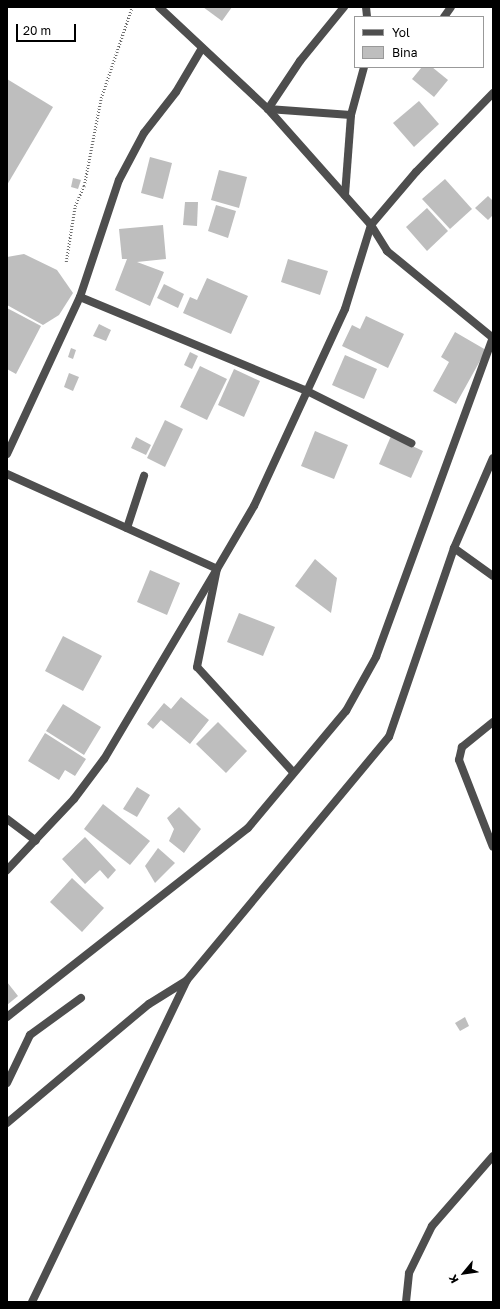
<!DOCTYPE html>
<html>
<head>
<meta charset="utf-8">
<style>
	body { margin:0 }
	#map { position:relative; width:500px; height:1309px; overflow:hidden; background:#fff; font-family:"Golos Text",sans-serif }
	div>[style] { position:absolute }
	.building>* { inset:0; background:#bebebe }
	.path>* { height:2.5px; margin-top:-1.25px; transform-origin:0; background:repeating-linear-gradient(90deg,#707070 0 1px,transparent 0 3px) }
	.minor>* { height:8px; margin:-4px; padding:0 4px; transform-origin:4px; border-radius:4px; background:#4e4e4e }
	.tertiary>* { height:8px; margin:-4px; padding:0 4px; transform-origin:4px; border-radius:4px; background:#4e4e4e }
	span { translate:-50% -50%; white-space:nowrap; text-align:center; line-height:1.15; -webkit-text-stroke:3px #fff; paint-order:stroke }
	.frame { position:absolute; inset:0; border:8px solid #000; pointer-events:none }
	.legend { position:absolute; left:354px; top:16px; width:130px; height:52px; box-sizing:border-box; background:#fff; border:1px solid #999; margin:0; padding:5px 7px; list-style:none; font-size:12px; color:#000 }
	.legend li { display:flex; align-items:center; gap:8px; height:20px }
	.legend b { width:20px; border:1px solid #999 }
	.north { position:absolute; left:444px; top:1253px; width:40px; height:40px; -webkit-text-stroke:3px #fff; paint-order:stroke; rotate:241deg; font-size:11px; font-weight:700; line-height:16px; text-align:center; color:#000 }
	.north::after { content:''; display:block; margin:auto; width:14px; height:18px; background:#000; clip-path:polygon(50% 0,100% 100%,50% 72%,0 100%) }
	.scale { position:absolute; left:16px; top:24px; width:60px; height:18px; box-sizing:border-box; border:2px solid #000; border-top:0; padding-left:5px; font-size:12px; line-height:14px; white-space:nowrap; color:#000; -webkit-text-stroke:3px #fff; paint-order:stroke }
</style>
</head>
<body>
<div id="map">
	<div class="building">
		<div style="clip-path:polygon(203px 7px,232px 7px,222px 21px)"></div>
		<div style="clip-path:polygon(422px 67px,432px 67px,448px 80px,434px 97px,412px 79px)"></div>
		<div style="clip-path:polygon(7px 79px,53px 107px,7px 185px)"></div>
		<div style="clip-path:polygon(419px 101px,439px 124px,414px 147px,393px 123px)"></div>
		<div style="clip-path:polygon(150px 157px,172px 163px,163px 199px,141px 193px)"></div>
		<div style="clip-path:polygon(219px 170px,247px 177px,239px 208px,211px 200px)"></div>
		<div style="clip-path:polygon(73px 178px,81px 180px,78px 189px,71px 187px)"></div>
		<div style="clip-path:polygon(445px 179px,472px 209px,450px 229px,422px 199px)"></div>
		<div style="clip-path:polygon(488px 196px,493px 201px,493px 215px,488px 220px,475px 208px)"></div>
		<div style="clip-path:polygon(185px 202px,198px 202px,197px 226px,183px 225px)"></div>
		<div style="clip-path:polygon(216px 205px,236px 211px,228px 238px,208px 231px)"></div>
		<div style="clip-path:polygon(427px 208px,448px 231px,427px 251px,406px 227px)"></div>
		<div style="clip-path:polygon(163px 225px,166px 259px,137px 262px,164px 272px,150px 306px,115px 290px,127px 259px,122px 259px,119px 229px)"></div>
		<div style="clip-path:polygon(24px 254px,57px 270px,73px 293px,59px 315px,43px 325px,7px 305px,7px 257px)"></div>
		<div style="clip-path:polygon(288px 259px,328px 271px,320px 295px,281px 282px)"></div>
		<div style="clip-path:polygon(207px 278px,248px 296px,231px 334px,183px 313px,190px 297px,197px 300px)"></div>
		<div style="clip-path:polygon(164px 284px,184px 294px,178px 308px,157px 298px)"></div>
		<div style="clip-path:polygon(7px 308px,41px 326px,16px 374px,7px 369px)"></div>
		<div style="clip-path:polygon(366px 316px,404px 334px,388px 368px,342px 346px,352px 325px,360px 329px)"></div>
		<div style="clip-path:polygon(99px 324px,111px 330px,106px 341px,93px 336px)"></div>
		<div style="clip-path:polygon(455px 332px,486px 350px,456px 404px,433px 391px,449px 362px,441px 357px)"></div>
		<div style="clip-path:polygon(71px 348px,76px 350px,73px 359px,68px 357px)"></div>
		<div style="clip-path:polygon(190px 352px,198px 356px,192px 369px,184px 365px)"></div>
		<div style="clip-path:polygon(345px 355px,377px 369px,364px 399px,332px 385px)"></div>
		<div style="clip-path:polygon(200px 366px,227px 379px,207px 420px,180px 407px)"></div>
		<div style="clip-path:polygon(234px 369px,260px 381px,244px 417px,218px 405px)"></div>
		<div style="clip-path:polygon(69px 373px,79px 377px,73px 391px,64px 387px)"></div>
		<div style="clip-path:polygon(165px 420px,183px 429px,165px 467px,147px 458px)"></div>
		<div style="clip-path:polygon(315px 431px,348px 445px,334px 479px,301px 466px)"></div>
		<div style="clip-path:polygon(391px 436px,423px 451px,411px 478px,379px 464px)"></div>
		<div style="clip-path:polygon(136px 437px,151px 445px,146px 455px,131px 448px)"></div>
		<div style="clip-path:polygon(315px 559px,337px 578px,331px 613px,295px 586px)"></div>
		<div style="clip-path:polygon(150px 570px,180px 583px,167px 615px,137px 602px)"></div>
		<div style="clip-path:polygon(239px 613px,275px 627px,263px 656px,227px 642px)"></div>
		<div style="clip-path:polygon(63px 636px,102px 656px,83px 691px,45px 671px)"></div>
		<div style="clip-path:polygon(181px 697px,209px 720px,190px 744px,161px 720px,153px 729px,147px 724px,164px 703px,171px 709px)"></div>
		<div style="clip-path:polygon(63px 704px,101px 727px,84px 755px,46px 731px)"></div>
		<div style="clip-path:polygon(218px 722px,247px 751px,226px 773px,196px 744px)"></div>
		<div style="clip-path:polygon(45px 733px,86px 759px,75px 776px,65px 770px,59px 780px,28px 761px)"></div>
		<div style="clip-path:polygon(137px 787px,150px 795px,137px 817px,123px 809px)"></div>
		<div style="clip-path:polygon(103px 804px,150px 841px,130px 865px,84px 829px)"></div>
		<div style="clip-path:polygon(179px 807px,201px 829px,184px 853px,169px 841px,174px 829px,167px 818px)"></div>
		<div style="clip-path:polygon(85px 837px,116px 870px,108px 879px,100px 870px,85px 884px,62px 859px)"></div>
		<div style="clip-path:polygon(158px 848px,175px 863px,155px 883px,145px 866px)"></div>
		<div style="clip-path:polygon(72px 878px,104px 908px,82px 932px,50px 902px)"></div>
		<div style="clip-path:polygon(7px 982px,18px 996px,7px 1005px)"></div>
		<div style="clip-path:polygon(465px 1017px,469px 1026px,460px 1031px,455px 1023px)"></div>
	</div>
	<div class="path">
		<div style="left:66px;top:262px;width:57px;rotate:-80.9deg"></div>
		<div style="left:75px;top:206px;width:22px;rotate:-66deg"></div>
		<div style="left:84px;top:186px;width:90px;rotate:-79.1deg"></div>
		<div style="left:101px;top:98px;width:96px;rotate:-71.2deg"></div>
	</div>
	<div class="minor">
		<div style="left:159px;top:7px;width:149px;rotate:43.1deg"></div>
		<div style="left:268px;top:109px;width:155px;rotate:48.4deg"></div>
		<div style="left:371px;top:225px;width:31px;rotate:58deg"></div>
		<div style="left:387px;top:251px;width:137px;rotate:39.4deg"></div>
		<div style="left:366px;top:7px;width:10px;rotate:84deg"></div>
		<div style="left:444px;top:17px;width:12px;rotate:-55deg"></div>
		<div style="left:268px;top:109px;width:83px;rotate:4.1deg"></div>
		<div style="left:351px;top:115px;width:50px;rotate:-74.8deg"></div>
		<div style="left:268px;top:109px;width:58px;rotate:-56.3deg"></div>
		<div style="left:300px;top:61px;width:70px;rotate:-50.8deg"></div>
		<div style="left:345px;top:195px;width:80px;rotate:-85.7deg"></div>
		<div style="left:80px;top:297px;width:243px;rotate:22.5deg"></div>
		<div style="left:305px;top:390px;width:119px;rotate:26.6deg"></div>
		<div style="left:7px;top:454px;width:173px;rotate:-65.1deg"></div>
		<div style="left:80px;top:297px;width:123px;rotate:-71.6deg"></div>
		<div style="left:119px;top:180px;width:53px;rotate:-62deg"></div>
		<div style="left:144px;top:133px;width:52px;rotate:-52deg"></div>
		<div style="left:176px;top:92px;width:51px;rotate:-59.4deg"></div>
		<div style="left:127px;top:528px;width:55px;rotate:-71.9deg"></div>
		<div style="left:454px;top:548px;width:48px;rotate:35.7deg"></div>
		<div style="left:493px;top:722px;width:40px;rotate:141deg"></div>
		<div style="left:462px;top:747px;width:13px;rotate:103deg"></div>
		<div style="left:459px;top:760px;width:93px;rotate:68.7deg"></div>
		<div style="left:293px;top:772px;width:142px;rotate:-132.4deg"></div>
		<div style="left:197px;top:667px;width:100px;rotate:-78.5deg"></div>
		<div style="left:217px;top:569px;width:73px;rotate:-59.6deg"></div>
		<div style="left:254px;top:506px;width:217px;rotate:-65.2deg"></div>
		<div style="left:345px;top:309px;width:88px;rotate:-72.8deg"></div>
		<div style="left:371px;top:225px;width:70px;rotate:-49.7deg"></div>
		<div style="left:416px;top:172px;width:110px;rotate:-45.7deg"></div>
		<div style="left:7px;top:819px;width:36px;rotate:37deg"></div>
		<div style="left:7px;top:1017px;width:306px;rotate:-38.1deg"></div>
		<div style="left:248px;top:828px;width:153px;rotate:-50.1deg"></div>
		<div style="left:346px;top:711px;width:62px;rotate:-60.9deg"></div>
		<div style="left:376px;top:657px;width:340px;rotate:-69.9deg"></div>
		<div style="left:7px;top:1083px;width:53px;rotate:-64.4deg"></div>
		<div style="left:30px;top:1035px;width:63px;rotate:-36deg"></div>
		<div style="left:7px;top:1123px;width:185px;rotate:-40deg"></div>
		<div style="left:149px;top:1004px;width:44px;rotate:-31.9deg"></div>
		<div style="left:32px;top:1302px;width:357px;rotate:-64.3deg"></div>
		<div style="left:187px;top:980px;width:316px;rotate:-50.3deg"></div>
		<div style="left:389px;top:737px;width:200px;rotate:-71deg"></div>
		<div style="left:454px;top:548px;width:98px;rotate:-66.6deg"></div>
		<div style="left:406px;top:1302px;width:29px;rotate:-84deg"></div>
		<div style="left:409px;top:1273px;width:52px;rotate:-63.9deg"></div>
		<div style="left:432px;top:1226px;width:93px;rotate:-48.9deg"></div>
	</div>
	<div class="tertiary">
		<div style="left:7px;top:474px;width:230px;rotate:24.3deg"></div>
		<div style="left:217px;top:569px;width:221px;rotate:120.7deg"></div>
		<div style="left:104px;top:759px;width:50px;rotate:126.9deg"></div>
		<div style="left:74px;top:799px;width:98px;rotate:133.3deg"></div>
	</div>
	<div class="frame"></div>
	<ul class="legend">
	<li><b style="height:5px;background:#4e4e4e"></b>Yol</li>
	<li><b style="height:11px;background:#bebebe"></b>Bina</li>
	</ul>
	<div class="north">K</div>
	<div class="scale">20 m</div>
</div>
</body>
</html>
